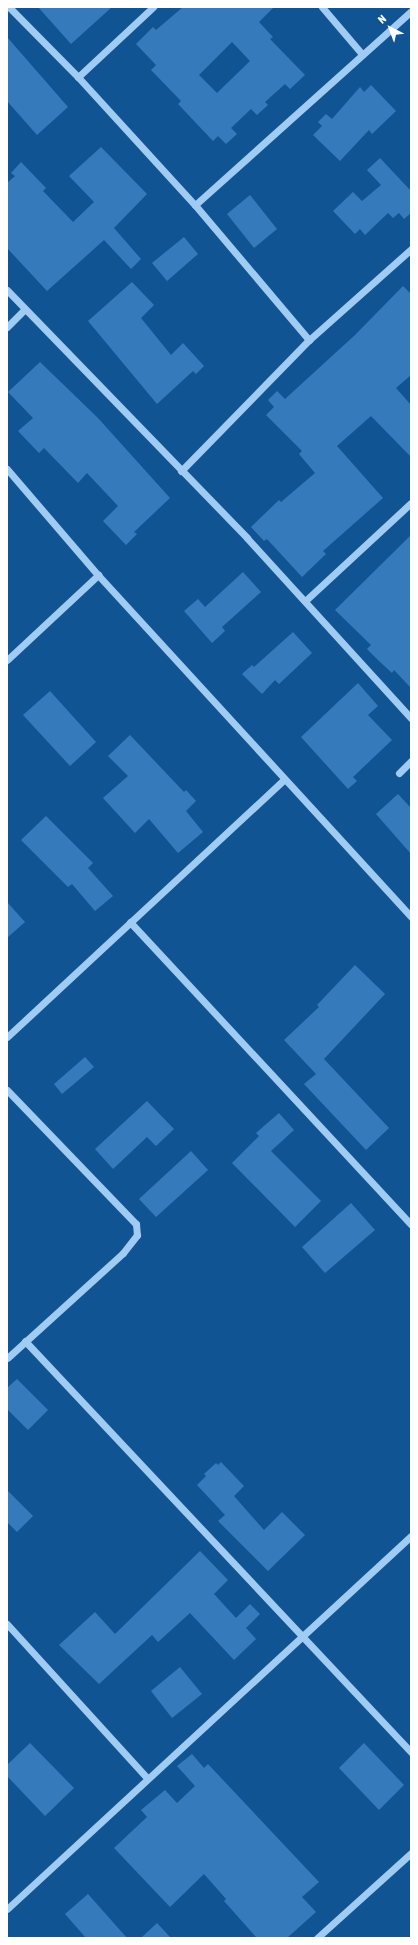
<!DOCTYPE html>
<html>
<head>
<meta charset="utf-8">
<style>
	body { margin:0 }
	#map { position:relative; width:418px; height:1945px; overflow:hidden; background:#115494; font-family:"Asap Condensed",sans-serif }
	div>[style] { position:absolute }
	.building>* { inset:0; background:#357bbc }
	.minor>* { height:7px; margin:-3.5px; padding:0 3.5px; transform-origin:3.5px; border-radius:3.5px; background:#a0cbf3 }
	span { translate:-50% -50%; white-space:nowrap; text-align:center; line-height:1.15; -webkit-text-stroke:3px #115494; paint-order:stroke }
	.frame { position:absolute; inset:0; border:8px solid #fff; pointer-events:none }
	.north { position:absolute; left:370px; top:8px; width:40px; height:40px; -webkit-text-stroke:3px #115494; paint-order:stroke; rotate:318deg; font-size:11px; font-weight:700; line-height:16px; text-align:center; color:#fff }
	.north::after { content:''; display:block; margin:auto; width:14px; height:18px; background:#fff; clip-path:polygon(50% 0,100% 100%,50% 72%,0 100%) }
</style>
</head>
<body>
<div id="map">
	<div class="building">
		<div style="clip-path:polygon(38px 7px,112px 7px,71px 44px)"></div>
		<div style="clip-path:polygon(evenodd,183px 7px,274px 7px,259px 22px,273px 37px,270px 39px,305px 75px,290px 89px,285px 84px,265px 102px,268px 105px,257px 115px,251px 109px,231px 128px,237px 134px,226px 144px,218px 136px,213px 141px,178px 104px,181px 101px,151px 70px,156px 65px,136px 44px,153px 27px,156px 30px,183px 7px,232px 42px,250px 61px,217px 93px,199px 75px,232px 42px)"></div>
		<div style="clip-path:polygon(7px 37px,68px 107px,37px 135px,7px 101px)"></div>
		<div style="clip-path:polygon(371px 85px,396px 111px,372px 134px,369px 130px,340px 161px,313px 135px,322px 126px,318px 122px,326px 114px,332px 119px,360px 87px,364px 92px)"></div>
		<div style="clip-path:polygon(101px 147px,147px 194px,114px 228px,141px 259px,131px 269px,104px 240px,47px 291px,7px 248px,7px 183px,15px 176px,11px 173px,21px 162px,46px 188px,43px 191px,73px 222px,94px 202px,69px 176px)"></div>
		<div style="clip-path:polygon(380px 158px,411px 191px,411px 213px,404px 219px,399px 213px,393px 218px,388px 213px,365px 235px,360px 229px,355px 234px,333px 211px,353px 192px,362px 201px,381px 185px,367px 170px)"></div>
		<div style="clip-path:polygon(250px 195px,277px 229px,254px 248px,227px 214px)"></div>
		<div style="clip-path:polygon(184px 237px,198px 254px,167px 281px,152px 263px)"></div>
		<div style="clip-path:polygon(132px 282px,154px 305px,141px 318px,171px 355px,183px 343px,204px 366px,196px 374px,193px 371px,157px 404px,88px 321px)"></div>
		<div style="clip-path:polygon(403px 286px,411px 294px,411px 375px,396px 388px,411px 405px,411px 457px,371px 416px,337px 446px,383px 498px,323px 551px,326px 554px,302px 577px,267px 539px,264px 541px,251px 527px,279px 500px,281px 502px,315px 473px,299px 454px,302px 451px,266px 415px,274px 407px,268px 400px,277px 391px,285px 399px,355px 335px)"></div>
		<div style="clip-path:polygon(40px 362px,98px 418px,170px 498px,134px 532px,137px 534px,126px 545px,103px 521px,118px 506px,87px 473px,78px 483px,44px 448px,39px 453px,18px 431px,33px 418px,8px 392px)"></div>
		<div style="clip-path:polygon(411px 535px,411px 688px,394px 670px,392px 673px,379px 661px,367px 649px,371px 645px,335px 610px)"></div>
		<div style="clip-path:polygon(243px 572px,261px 592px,222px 627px,225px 631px,212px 643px,184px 611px,198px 599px,205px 607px)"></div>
		<div style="clip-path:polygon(293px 632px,312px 653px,279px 684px,275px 680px,262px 694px,242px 674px,252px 665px,254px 667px)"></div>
		<div style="clip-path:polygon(358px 683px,378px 706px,368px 715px,392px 740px,353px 777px,357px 781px,348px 789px,301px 737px)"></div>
		<div style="clip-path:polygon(50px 691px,96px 742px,70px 766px,23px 715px)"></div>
		<div style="clip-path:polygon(130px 735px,184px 792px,186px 790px,196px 801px,186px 811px,203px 832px,178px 853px,149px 819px,135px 833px,103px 798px,128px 776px,108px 756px)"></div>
		<div style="clip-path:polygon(398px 794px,411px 808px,411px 854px,376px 814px)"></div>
		<div style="clip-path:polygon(46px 816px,93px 863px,88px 868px,113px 896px,95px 911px,72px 884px,68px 887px,21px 840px)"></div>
		<div style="clip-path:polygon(7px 902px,25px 922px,7px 938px)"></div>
		<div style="clip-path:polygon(355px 965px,385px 994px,324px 1059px,389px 1128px,366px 1150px,304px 1084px,316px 1074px,284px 1040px,319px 1007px,317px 1005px)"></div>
		<div style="clip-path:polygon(85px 1057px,94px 1067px,62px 1094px,54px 1084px)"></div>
		<div style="clip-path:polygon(147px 1101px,174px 1129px,156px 1146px,147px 1137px,113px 1169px,95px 1149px)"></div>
		<div style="clip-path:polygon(279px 1113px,294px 1130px,271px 1151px,321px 1201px,295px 1227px,232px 1163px,259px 1136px,256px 1133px)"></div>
		<div style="clip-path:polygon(191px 1151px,208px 1170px,156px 1217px,139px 1199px)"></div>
		<div style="clip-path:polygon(351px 1203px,375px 1230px,325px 1273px,302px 1247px)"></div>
		<div style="clip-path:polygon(17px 1379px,48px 1410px,28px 1430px,7px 1409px,7px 1388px)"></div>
		<div style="clip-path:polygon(221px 1462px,244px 1486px,234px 1496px,264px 1530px,282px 1512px,305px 1535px,268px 1571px,218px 1521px,225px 1515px,197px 1485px,206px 1476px,204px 1474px,216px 1463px,218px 1465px)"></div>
		<div style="clip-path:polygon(7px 1490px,33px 1516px,17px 1532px,7px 1522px)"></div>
		<div style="clip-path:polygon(200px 1551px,228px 1580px,214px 1594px,236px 1618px,250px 1604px,260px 1614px,246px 1628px,256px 1639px,234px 1660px,190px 1613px,158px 1642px,152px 1635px,99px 1684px,59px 1645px,95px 1612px,115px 1634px)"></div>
		<div style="clip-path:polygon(180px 1667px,202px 1694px,172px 1718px,151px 1691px)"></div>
		<div style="clip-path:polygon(30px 1743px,74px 1788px,45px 1816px,7px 1776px,7px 1765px)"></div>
		<div style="clip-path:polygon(364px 1743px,404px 1785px,379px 1810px,339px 1768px)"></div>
		<div style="clip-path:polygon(192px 1754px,204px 1768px,208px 1764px,319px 1882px,302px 1897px,316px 1912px,287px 1938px,257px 1938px,224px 1901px,226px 1899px,204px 1874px,170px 1907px,114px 1848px,147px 1817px,141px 1810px,165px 1790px,177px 1803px,195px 1786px,177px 1766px)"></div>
		<div style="clip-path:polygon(88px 1894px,127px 1938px,86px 1938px,65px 1914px)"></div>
		<div style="clip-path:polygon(157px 1923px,171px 1938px,141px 1938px)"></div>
	</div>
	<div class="minor">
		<div style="left:9px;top:7px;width:98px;rotate:45.4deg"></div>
		<div style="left:78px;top:77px;width:173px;rotate:47.6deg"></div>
		<div style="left:195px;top:205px;width:177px;rotate:49.8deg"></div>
		<div style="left:322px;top:7px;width:62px;rotate:49.6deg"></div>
		<div style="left:78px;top:77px;width:103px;rotate:-43deg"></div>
		<div style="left:195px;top:205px;width:290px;rotate:-41.9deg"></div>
		<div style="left:7px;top:290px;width:345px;rotate:45.9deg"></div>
		<div style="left:247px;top:538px;width:244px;rotate:47.7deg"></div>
		<div style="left:7px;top:327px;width:25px;rotate:-45deg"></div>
		<div style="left:7px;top:469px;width:140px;rotate:49.4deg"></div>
		<div style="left:98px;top:575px;width:464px;rotate:47.5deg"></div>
		<div style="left:181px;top:471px;width:183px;rotate:-45.7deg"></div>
		<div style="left:309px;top:340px;width:137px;rotate:-41.7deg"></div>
		<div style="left:305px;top:601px;width:144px;rotate:-42.8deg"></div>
		<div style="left:7px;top:660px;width:125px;rotate:-43deg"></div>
		<div style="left:399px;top:773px;width:17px;rotate:-45deg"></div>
		<div style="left:130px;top:922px;width:413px;rotate:47.1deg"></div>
		<div style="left:7px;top:1037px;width:378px;rotate:-42.9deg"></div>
		<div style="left:7px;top:1090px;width:186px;rotate:46.1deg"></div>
		<div style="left:136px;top:1224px;width:11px;rotate:85deg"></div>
		<div style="left:137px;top:1235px;width:23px;rotate:128deg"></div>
		<div style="left:123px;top:1253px;width:156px;rotate:137.8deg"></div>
		<div style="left:25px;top:1341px;width:564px;rotate:46.8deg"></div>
		<div style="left:7px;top:1624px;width:208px;rotate:47.7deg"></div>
		<div style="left:7px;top:1909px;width:550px;rotate:-42.72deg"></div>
		<div style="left:317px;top:1938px;width:127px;rotate:-42.1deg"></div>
	</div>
	<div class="frame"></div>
	<div class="north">N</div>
</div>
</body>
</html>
